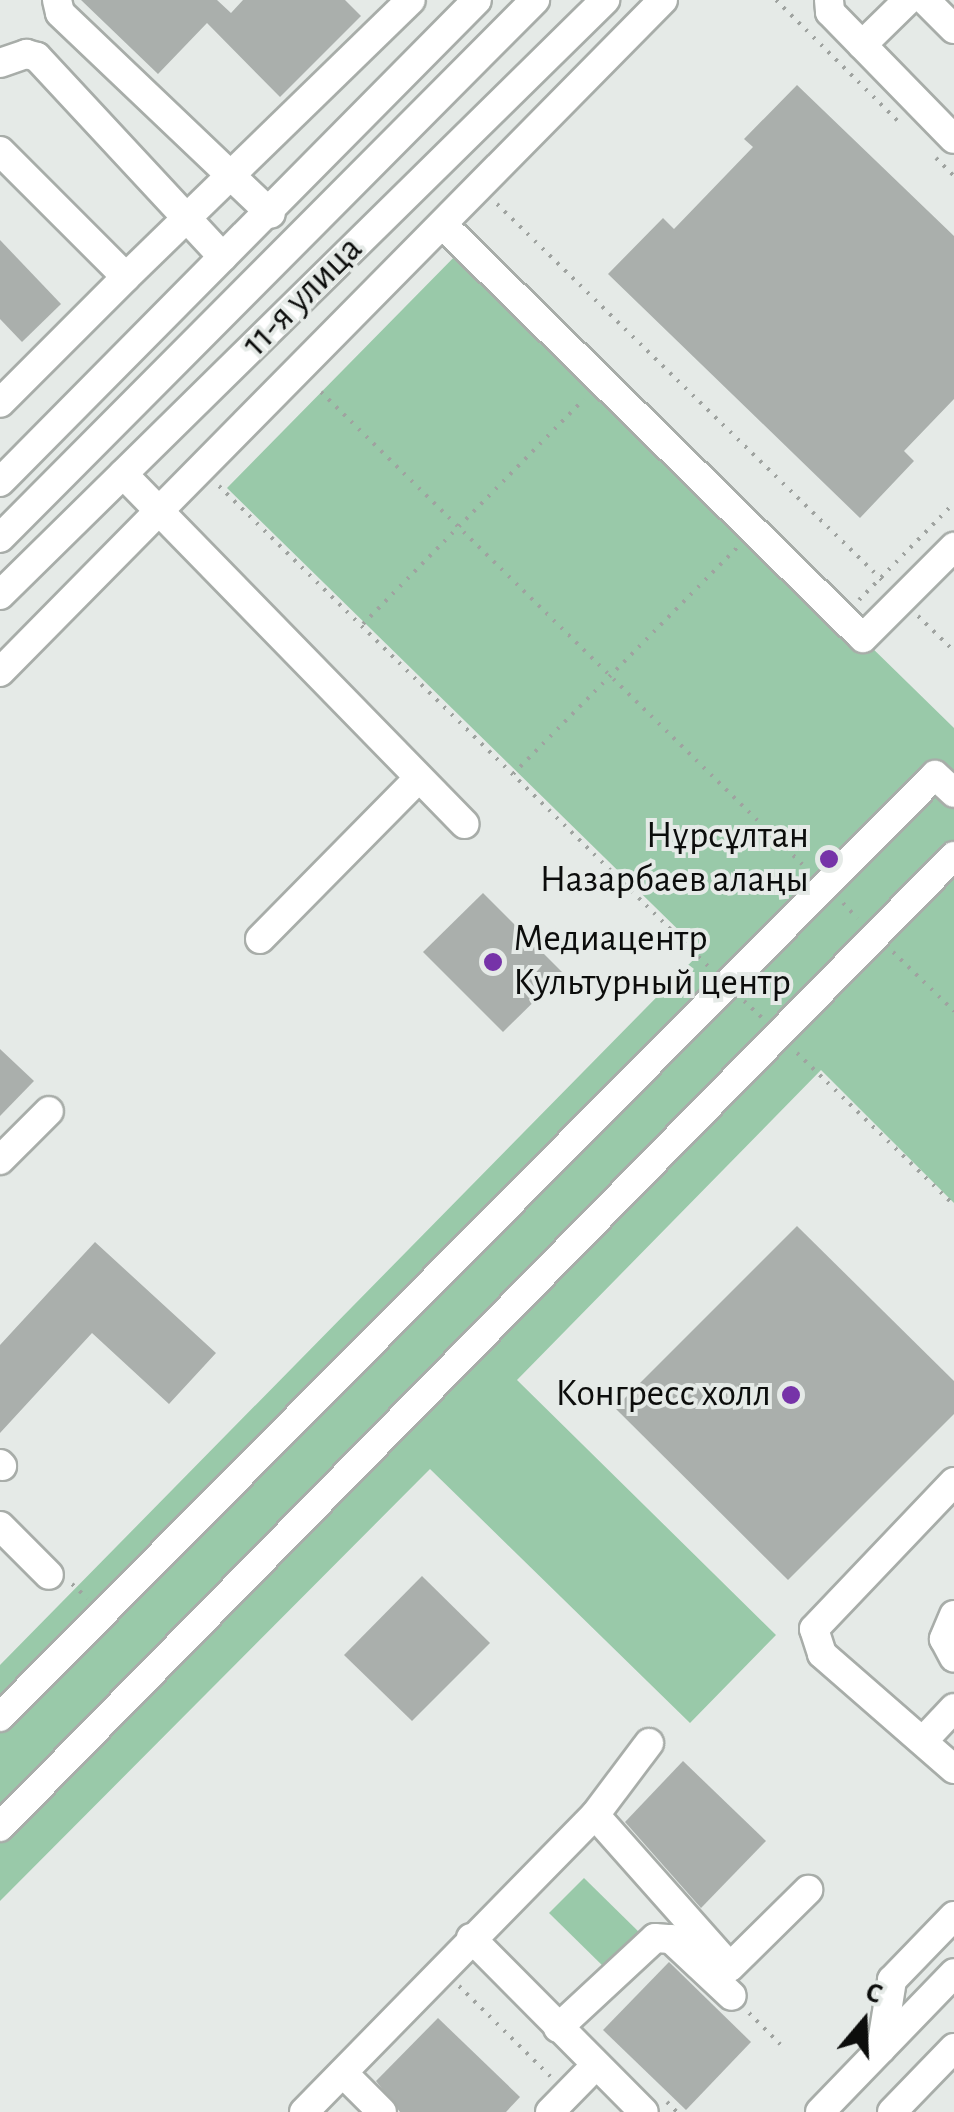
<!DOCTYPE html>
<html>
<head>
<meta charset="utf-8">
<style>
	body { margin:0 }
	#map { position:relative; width:954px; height:2112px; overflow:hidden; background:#e5eae7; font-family:"Alegreya Sans",sans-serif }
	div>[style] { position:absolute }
	.green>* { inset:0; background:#99c9a9 }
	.building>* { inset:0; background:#aaafac }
	.path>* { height:4px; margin-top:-2px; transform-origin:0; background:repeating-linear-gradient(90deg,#9fa3a0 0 2.5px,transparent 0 10.5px) }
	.roads { filter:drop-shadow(2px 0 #a8ada9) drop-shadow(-2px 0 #a8ada9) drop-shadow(0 2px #a8ada9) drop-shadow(0 -2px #a8ada9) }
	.minor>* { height:28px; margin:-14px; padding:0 14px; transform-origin:14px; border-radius:14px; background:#fff }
	.dots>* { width:28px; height:28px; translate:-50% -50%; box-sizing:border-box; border:5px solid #e5eae7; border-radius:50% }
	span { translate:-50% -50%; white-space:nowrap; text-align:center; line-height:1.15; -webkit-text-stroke:8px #e5eae7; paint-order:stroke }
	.street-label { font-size:38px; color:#0c0d0c }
	.poi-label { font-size:38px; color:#0c0d0c }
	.right { translate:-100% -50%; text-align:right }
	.left { translate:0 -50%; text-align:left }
	.north { position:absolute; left:814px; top:1972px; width:100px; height:100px; -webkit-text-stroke:8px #e5eae7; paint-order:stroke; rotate:19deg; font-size:28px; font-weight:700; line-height:40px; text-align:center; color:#0c0d0c }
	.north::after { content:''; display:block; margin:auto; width:35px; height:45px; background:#0c0d0c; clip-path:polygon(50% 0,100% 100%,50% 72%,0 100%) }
</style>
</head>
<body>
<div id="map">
	<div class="green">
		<div style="clip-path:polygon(463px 248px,954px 728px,954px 1203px,821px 1070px,517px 1380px,776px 1635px,690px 1723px,430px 1469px,0 1901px,0 1665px,701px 952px,227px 488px)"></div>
		<div style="clip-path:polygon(584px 1878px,644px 1937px,609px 1972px,549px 1913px)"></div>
	</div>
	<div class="building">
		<div style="clip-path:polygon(81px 0,217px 0,231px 13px,243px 0,345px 0,361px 16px,280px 97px,207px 23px,158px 74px)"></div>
		<div style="clip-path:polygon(797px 85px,954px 236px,954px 399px,904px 451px,914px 461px,860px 518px,608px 274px,663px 218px,674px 229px,753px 147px,744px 139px)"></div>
		<div style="clip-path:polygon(0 240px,61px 304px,22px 342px,0 319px)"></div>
		<div style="clip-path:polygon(483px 893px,563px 973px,503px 1032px,423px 952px)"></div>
		<div style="clip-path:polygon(0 1049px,34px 1081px,0 1116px)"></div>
		<div style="clip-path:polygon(797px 1226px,954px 1381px,954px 1414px,788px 1580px,615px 1408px)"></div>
		<div style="clip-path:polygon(95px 1242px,216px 1353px,169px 1404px,92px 1333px,0 1433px,0 1345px)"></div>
		<div style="clip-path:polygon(422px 1576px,490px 1643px,412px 1721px,344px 1655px)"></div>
		<div style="clip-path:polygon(683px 1761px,766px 1841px,701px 1908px,625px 1822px)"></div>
		<div style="clip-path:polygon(669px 1962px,751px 2042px,686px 2110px,603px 2030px)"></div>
		<div style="clip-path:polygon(438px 2018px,520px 2097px,506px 2112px,400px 2112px,376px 2081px)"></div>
	</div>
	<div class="path">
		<div style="left:776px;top:0;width:175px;rotate:44.8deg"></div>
		<div style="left:936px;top:158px;width:25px;rotate:45deg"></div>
		<div style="left:497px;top:204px;width:540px;rotate:44.32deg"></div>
		<div style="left:321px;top:392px;width:681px;rotate:44.46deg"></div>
		<div style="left:219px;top:486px;width:685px;rotate:44.47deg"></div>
		<div style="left:859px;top:600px;width:136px;rotate:-45.6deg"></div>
		<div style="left:918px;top:616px;width:50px;rotate:44.2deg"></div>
		<div style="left:363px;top:624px;width:315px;rotate:-45.5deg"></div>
		<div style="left:513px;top:774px;width:320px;rotate:-45.3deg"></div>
		<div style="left:843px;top:903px;width:21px;rotate:47deg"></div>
		<div style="left:893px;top:952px;width:85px;rotate:44deg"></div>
		<div style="left:744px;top:1001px;width:25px;rotate:43deg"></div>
		<div style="left:797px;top:1053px;width:219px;rotate:44.1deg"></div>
		<div style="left:72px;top:1584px;width:21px;rotate:43deg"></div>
		<div style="left:459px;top:1986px;width:131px;rotate:44.7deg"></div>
		<div style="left:749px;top:2013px;width:51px;rotate:45deg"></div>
		<div style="left:667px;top:2102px;width:14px;rotate:45deg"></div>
	</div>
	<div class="roads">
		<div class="minor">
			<div style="left:57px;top:0;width:13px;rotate:77deg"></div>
			<div style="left:60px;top:13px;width:291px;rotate:43.6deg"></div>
			<div style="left:829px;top:0;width:12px;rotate:85deg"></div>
			<div style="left:830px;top:12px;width:177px;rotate:45.7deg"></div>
			<div style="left:925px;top:0;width:41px;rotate:45deg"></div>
			<div style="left:862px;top:45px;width:64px;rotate:-44.4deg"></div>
			<div style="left:0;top:63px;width:28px;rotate:-19deg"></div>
			<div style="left:26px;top:54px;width:11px;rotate:15deg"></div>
			<div style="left:37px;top:57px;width:273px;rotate:47.1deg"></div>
			<div style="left:0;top:151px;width:178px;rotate:45deg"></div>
			<div style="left:126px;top:277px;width:178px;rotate:135deg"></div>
			<div style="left:442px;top:224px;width:590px;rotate:44.52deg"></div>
			<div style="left:863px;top:638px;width:129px;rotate:-45deg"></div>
			<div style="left:126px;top:277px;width:397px;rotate:-44.2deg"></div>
			<div style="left:123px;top:474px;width:489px;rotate:45.7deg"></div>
			<div style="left:0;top:482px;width:678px;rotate:-45.3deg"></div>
			<div style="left:0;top:538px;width:759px;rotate:-45.16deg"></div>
			<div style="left:0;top:595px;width:849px;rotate:-44.52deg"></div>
			<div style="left:0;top:672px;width:944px;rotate:-45.39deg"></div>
			<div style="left:260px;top:939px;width:226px;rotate:-45.4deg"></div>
			<div style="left:0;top:1160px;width:69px;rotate:-45deg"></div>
			<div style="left:0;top:1464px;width:3px;rotate:45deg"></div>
			<div style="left:954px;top:1482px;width:203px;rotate:133.6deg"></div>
			<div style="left:814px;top:1629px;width:26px;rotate:72deg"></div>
			<div style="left:822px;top:1654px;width:175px;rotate:41.1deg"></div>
			<div style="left:0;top:1526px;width:69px;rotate:45deg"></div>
			<div style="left:954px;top:1615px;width:26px;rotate:113deg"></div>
			<div style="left:944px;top:1639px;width:21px;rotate:62deg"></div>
			<div style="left:0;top:1717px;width:1327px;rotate:-45.21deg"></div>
			<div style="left:935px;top:775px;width:26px;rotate:43deg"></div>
			<div style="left:923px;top:1741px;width:45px;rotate:-46.8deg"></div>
			<div style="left:595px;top:1815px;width:203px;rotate:48.4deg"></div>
			<div style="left:730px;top:1967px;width:110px;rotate:-44.6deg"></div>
			<div style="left:0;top:1827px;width:1361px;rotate:-45.51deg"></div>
			<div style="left:471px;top:1938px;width:245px;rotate:45.2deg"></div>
			<div style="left:558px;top:2028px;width:132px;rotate:-42.9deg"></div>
			<div style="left:655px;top:1938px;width:16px;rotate:4deg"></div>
			<div style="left:671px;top:1939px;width:83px;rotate:43.1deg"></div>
			<div style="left:881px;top:2049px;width:70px;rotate:-80.9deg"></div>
			<div style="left:892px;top:1980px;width:89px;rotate:-45.9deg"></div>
			<div style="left:343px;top:2073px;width:55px;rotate:45deg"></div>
			<div style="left:304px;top:2112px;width:416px;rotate:-45.6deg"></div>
			<div style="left:595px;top:1815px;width:90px;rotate:-53.1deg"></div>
			<div style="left:550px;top:2112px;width:64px;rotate:-45.6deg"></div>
			<div style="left:820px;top:2112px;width:193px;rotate:-46deg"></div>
			<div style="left:892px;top:2112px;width:89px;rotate:-45.9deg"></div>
		</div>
	</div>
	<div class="dots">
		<div style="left:829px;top:859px;background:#7633a8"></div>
		<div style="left:493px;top:962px;background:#7633a8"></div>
		<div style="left:791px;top:1395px;background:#7633a8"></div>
	</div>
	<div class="street-label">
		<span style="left:303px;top:297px;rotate:-45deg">11-я улица</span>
	</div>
	<div class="poi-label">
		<span class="right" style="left:809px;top:859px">Нұрсұлтан<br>Назарбаев алаңы</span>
		<span class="left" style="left:513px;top:962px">Медиацентр<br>Культурный центр</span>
		<span class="right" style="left:771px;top:1395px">Конгресс холл</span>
	</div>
	<div class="north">С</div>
</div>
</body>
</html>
